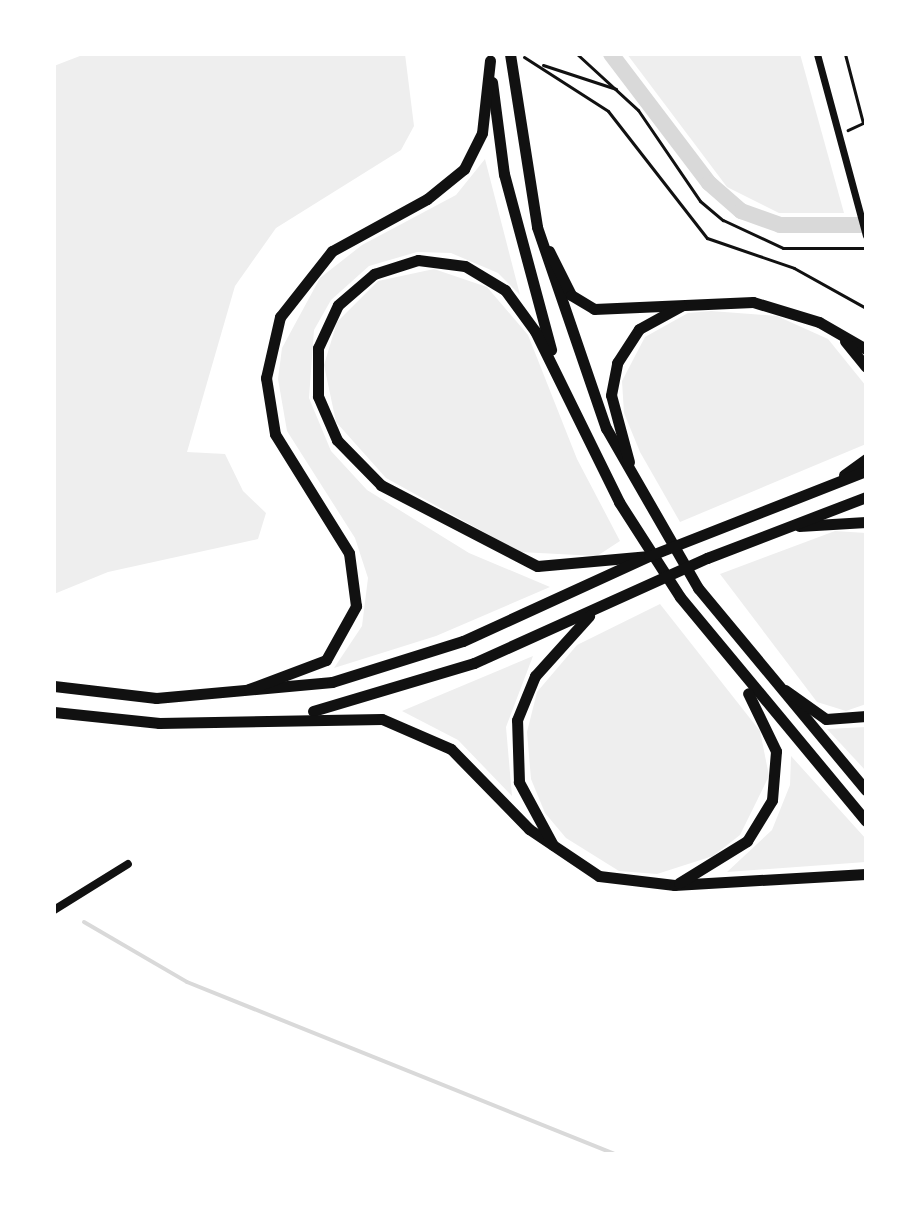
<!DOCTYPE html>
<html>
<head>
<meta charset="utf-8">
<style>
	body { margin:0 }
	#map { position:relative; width:920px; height:1208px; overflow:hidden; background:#fff; font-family:"Work Sans",sans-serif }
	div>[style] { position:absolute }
	.green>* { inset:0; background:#eee }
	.stream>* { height:4px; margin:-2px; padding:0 2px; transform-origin:2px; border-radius:2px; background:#d9d9d9 }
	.canal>* { height:16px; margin:-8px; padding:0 8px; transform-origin:8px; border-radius:8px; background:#d9d9d9 }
	.path>* { height:3px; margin:-1.5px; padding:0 1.5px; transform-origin:1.5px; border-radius:1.5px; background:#111 }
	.minor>* { height:7px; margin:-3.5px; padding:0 3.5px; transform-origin:3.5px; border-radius:3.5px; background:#111 }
	.tertiary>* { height:8px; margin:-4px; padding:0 4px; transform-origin:4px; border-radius:4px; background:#111 }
	.trunk>* { height:11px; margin:-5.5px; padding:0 5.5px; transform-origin:5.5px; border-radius:5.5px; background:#111 }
	span { translate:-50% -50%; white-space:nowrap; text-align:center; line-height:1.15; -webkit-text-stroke:6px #fff; paint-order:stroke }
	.frame { position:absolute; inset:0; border:56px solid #fff; pointer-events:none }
</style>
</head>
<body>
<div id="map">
	<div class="green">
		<div style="clip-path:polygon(85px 54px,405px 54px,414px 126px,401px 150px,276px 228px,235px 286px,187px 452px,225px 454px,243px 491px,266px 513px,258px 539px,108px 572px,54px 594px,54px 66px)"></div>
		<div style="clip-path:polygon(627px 54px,800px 54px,844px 213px,779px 213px,727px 187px)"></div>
		<div style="clip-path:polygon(485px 159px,520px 295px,498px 273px,451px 253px,417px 252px,369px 266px,331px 300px,314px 330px,309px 398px,331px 451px,367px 490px,469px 553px,550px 587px,436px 636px,334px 668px,362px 626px,368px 578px,355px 538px,287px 431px,278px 379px,282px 348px,320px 278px,362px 245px,456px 195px)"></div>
		<div style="clip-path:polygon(434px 269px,487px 287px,528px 335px,577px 459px,620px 541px,597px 556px,520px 552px,386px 478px,336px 422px,324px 365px,337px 322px,378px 281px)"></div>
		<div style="clip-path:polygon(711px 311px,777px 316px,828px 339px,866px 386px,866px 444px,680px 522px,640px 452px,624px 413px,622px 381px,645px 337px,688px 313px)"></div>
		<div style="clip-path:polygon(835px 531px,866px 533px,866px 704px,846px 711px,817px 702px,720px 574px)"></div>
		<div style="clip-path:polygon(660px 604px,760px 731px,769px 776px,740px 835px,713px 856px,657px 874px,619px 871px,566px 838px,545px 813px,531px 779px,527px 732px,537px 692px,577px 645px)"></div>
		<div style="clip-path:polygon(533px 656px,506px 727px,512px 796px,458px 740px,402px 711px)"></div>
		<div style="clip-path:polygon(866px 727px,866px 771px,827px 729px)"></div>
		<div style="clip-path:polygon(791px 756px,866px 839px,866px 862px,727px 872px,772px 830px,790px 785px)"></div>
	</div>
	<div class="stream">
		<div style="left:84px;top:922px;width:119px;rotate:30.2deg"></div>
		<div style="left:187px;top:982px;width:460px;rotate:21.9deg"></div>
	</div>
	<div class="canal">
		<div style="left:611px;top:54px;width:162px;rotate:52.8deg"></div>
		<div style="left:709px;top:183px;width:43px;rotate:41.2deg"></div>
		<div style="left:741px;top:211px;width:41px;rotate:19.7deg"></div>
		<div style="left:780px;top:225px;width:86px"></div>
	</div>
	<div class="path">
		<div style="left:577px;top:54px;width:83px;rotate:42.6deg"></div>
		<div style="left:638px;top:110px;width:110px;rotate:55.7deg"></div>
		<div style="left:700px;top:201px;width:30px;rotate:40deg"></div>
		<div style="left:723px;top:220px;width:66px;rotate:25deg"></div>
		<div style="left:783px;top:248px;width:83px"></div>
		<div style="left:845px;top:54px;width:71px;rotate:75.4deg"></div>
		<div style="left:863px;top:123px;width:17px;rotate:155deg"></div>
		<div style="left:524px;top:57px;width:100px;rotate:32.7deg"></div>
		<div style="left:608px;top:111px;width:161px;rotate:52.1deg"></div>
		<div style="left:707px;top:238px;width:92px;rotate:19deg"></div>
		<div style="left:794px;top:268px;width:82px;rotate:29.1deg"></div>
		<div style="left:543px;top:65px;width:77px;rotate:18.2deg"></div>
	</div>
	<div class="minor">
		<div style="left:817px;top:54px;width:188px;rotate:74.9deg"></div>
	</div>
	<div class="tertiary">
		<div style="left:54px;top:910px;width:87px;rotate:-31.9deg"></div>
	</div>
	<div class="trunk">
		<div style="left:510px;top:54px;width:175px;rotate:81.1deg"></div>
		<div style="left:537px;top:227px;width:213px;rotate:71.1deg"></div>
		<div style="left:606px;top:428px;width:185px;rotate:60.1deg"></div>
		<div style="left:698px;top:588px;width:263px;rotate:50.3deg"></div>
		<div style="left:492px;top:82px;width:93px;rotate:82.6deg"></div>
		<div style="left:504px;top:174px;width:182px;rotate:75deg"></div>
		<div style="left:549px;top:251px;width:49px;rotate:63.4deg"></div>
		<div style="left:571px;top:295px;width:27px;rotate:31deg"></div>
		<div style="left:594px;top:309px;width:159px;rotate:-2.5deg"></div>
		<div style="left:753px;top:302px;width:69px;rotate:16.9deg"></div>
		<div style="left:819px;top:322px;width:54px;rotate:29.9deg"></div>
		<div style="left:845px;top:341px;width:33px;rotate:51deg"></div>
		<div style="left:629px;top:462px;width:69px;rotate:-105deg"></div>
		<div style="left:611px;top:395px;width:33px;rotate:-79deg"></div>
		<div style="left:617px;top:363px;width:40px;rotate:-57.1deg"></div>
		<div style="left:639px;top:329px;width:48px;rotate:-28.7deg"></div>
		<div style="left:844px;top:475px;width:27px;rotate:-36deg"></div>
		<div style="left:799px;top:526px;width:67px;rotate:-3.4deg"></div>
		<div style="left:649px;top:556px;width:112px;rotate:174.9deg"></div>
		<div style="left:537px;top:566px;width:176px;rotate:-152.6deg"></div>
		<div style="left:381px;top:485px;width:63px;rotate:-134.4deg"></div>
		<div style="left:337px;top:440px;width:48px;rotate:-113.4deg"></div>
		<div style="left:318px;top:396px;width:48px;rotate:-90deg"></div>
		<div style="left:318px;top:348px;width:47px;rotate:-65.1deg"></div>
		<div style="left:338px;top:305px;width:48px;rotate:-40.7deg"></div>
		<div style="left:374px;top:274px;width:46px;rotate:-17.7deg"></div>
		<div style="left:418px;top:260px;width:47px;rotate:7.3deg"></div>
		<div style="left:465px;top:266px;width:47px;rotate:31deg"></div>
		<div style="left:505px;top:290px;width:51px;rotate:53.8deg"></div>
		<div style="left:535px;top:331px;width:191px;rotate:63.8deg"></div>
		<div style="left:619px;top:502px;width:113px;rotate:57.3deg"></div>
		<div style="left:680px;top:597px;width:291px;rotate:50.3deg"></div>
		<div style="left:54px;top:686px;width:103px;rotate:6.7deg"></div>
		<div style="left:156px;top:698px;width:177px;rotate:-5.2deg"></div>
		<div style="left:332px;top:682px;width:137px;rotate:-17.4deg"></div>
		<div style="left:463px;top:641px;width:205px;rotate:-24.6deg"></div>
		<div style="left:649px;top:556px;width:233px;rotate:-21.4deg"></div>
		<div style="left:249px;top:689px;width:82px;rotate:-20.6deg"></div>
		<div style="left:326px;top:660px;width:62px;rotate:-60.9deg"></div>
		<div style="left:356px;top:606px;width:53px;rotate:-97.5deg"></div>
		<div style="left:349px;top:553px;width:140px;rotate:-121.9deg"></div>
		<div style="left:275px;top:434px;width:57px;rotate:-99.1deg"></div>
		<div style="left:266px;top:378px;width:63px;rotate:-77.1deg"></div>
		<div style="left:280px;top:317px;width:84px;rotate:-51.8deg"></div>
		<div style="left:332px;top:251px;width:108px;rotate:-28.7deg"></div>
		<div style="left:427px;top:199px;width:48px;rotate:-39deg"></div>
		<div style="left:464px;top:169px;width:40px;rotate:-63.4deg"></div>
		<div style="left:482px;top:133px;width:73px;rotate:-83.7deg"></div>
		<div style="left:785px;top:690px;width:50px;rotate:35.3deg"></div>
		<div style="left:826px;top:719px;width:40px;rotate:-4.3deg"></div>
		<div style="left:313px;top:711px;width:168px;rotate:-16.6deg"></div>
		<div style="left:474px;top:663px;width:256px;rotate:-24.3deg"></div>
		<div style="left:707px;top:558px;width:170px;rotate:-21deg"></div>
		<div style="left:54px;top:712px;width:106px;rotate:6deg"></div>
		<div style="left:159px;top:723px;width:223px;rotate:-1deg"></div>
		<div style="left:382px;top:719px;width:75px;rotate:23.5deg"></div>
		<div style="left:451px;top:749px;width:112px;rotate:45.7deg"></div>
		<div style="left:529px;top:829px;width:84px;rotate:33.9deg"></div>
		<div style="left:599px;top:876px;width:76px;rotate:6.8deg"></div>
		<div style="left:674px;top:885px;width:192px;rotate:-3.3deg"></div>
		<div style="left:553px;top:845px;width:72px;rotate:-118.4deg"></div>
		<div style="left:519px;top:782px;width:62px;rotate:-91.8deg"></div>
		<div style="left:517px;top:720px;width:48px;rotate:-67.8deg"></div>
		<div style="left:535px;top:676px;width:81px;rotate:-48deg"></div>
		<div style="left:679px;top:883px;width:80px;rotate:-31.7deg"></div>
		<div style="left:747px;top:841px;width:48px;rotate:-58.6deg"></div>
		<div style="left:772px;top:800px;width:49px;rotate:-85.3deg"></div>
		<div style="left:776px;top:751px;width:64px;rotate:-115.8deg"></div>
	</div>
	<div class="frame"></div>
</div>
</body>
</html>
